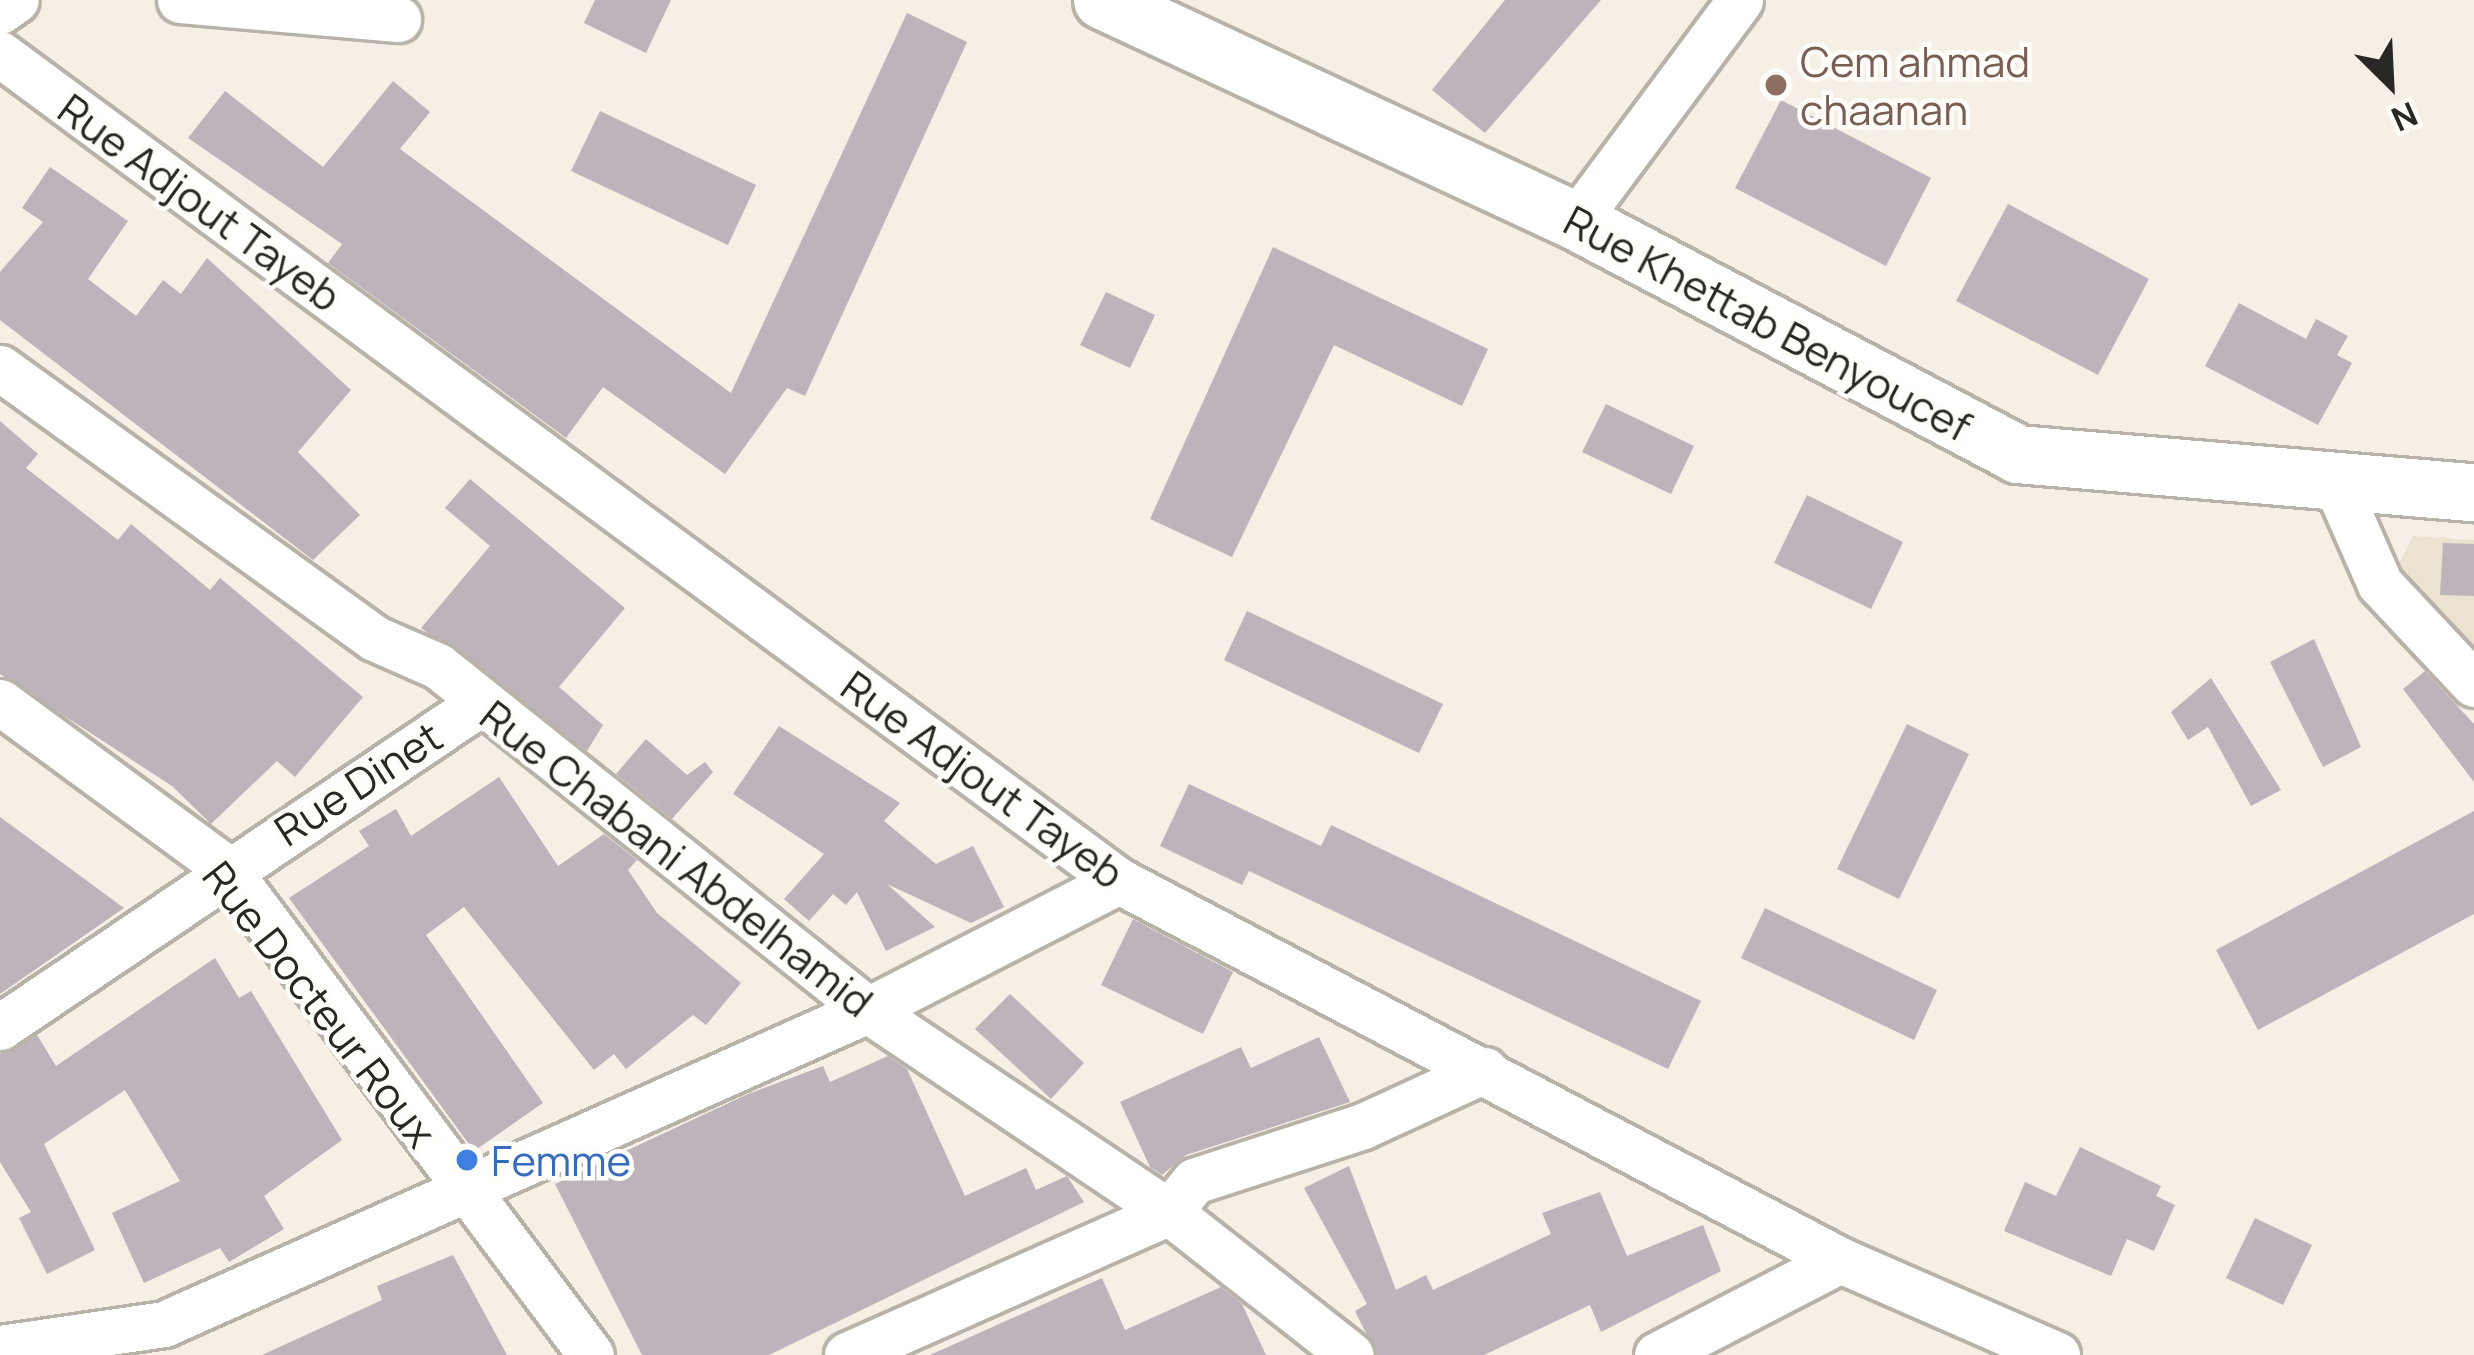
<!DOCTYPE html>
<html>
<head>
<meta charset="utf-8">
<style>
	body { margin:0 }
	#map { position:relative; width:2474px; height:1355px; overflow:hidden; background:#f5efe5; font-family:Manrope,sans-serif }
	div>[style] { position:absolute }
	.built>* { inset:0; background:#ebe2d1 }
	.building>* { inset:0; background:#bdb3bb }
	.roads { filter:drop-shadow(3px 0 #b8b3a9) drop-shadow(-3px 0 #b8b3a9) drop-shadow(0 3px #b8b3a9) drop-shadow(0 -3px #b8b3a9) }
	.minor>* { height:45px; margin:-22.5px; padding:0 22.5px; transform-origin:22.5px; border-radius:22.5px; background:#fff }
	.major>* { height:57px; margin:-28.5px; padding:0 28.5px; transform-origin:28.5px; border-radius:28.5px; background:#fff }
	.dots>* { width:33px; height:33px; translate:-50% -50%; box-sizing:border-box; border:6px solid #fffdf9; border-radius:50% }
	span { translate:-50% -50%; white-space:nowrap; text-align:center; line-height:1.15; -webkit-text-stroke:9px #fffdf9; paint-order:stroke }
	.education-label { font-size:42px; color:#785e54 }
	.left { translate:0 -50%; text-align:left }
	.street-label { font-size:42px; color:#292724 }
	.shop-label { font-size:42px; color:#366cbe }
	.north { position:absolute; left:2330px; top:24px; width:120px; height:120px; -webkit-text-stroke:9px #fffdf9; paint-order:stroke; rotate:156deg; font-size:33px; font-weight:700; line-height:48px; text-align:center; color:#292724 }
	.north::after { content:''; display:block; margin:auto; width:42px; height:54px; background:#292724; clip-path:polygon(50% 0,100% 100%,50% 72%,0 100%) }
</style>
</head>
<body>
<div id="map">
	<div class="built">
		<div style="clip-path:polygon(2413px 536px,2474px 540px,2474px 700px,2380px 600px)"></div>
	</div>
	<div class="building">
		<div style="clip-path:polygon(595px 0,671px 0,646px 53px,584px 23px)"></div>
		<div style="clip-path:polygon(1505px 0,1601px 0,1485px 133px,1432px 90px)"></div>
		<div style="clip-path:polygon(907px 13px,967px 42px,805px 396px,787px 388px,725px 474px,603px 387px,566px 438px,328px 263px,342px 244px,188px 138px,225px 91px,323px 167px,393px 81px,430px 112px,400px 149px,731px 393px)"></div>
		<div style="clip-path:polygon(1781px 100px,1931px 178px,1886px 266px,1735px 188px)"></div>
		<div style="clip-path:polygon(600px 111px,756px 185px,728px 245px,571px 171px)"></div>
		<div style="clip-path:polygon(50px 167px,128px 221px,88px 279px,136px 316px,163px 280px,181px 294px,207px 258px,351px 390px,298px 452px,360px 515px,313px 560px,0 320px,0 272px,43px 222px,22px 208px)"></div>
		<div style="clip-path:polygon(2008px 204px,2149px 279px,2098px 375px,1956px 301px)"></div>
		<div style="clip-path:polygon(1273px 247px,1488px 349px,1462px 406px,1334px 345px,1232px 557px,1150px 519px)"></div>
		<div style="clip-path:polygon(1106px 292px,1155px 315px,1130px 368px,1080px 345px)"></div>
		<div style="clip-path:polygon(2239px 303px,2306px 339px,2316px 319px,2348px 336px,2337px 355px,2352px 363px,2318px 425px,2205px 366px)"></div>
		<div style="clip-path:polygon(1606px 404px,1694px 446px,1671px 494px,1582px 452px)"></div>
		<div style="clip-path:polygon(0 421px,38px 454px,26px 468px,118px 540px,131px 524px,210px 590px,220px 578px,363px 697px,295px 777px,277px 761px,211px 824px,172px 786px,0 674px)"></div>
		<div style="clip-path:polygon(470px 479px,625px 608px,559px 687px,603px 725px,587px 751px,421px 628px,490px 546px,445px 508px)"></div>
		<div style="clip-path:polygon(1807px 495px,1903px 542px,1871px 609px,1774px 563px)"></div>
		<div style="clip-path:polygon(2443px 543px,2474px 544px,2474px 596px,2440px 595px)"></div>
		<div style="clip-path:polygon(1247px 611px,1443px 704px,1419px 753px,1224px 660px)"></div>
		<div style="clip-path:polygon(2314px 639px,2361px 747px,2323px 767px,2270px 662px)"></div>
		<div style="clip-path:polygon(2425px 671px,2474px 724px,2474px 782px,2403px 689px)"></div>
		<div style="clip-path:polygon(2211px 678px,2281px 790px,2251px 806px,2208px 727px,2188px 740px,2171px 712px)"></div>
		<div style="clip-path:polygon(1907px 724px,1969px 754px,1899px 899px,1837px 869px)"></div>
		<div style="clip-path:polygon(779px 726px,900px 803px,884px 821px,936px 864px,973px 846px,1004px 907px,971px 923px,887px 884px,935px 927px,886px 951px,857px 892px,846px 905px,833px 894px,809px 921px,784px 899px,824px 854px,733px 794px)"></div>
		<div style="clip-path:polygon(646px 739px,687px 775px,705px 762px,713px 772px,672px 819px,616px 774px)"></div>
		<div style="clip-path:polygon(499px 777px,558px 866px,604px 834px,637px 860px,628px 870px,657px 913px,741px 983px,706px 1025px,693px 1015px,626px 1069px,614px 1054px,594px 1070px,464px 907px,426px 935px,543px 1103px,474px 1151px,289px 898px,369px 846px,359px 831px,396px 809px,411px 836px)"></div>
		<div style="clip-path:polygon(1189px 784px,1321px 846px,1331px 825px,1701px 1001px,1668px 1069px,1249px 871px,1242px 885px,1160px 846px)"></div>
		<div style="clip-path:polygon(2474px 811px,2474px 914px,2258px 1030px,2216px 950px)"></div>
		<div style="clip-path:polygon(0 817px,124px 908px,0 994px)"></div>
		<div style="clip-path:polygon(1765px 908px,1937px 990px,1914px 1040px,1741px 958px)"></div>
		<div style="clip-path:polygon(1133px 919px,1233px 972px,1203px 1034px,1101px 985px)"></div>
		<div style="clip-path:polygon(215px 958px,239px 998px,251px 991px,342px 1140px,264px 1196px,284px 1229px,229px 1262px,220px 1248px,144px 1283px,112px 1213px,180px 1181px,125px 1090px,44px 1144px,95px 1250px,47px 1274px,19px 1218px,31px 1212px,0 1162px,0 1054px,37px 1035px,56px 1066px)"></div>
		<div style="clip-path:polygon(1010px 994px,1084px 1063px,1051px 1099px,975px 1029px)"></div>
		<div style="clip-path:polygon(1319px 1037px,1350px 1102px,1186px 1155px,1162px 1175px,1150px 1167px,1120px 1102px,1241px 1047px,1251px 1068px)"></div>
		<div style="clip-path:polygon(888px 1056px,907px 1069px,965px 1196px,1026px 1168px,1036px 1190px,1067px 1176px,1084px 1202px,769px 1355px,642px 1355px,555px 1184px,748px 1094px,823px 1066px,830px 1082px)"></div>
		<div style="clip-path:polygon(2080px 1147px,2161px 1186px,2156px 1196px,2175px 1205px,2154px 1251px,2127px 1239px,2111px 1276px,2004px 1231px,2025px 1182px,2056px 1196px)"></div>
		<div style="clip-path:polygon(1349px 1166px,1396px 1290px,1426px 1275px,1433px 1290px,1551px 1234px,1542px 1213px,1600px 1192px,1627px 1256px,1703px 1225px,1721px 1271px,1601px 1332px,1590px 1305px,1484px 1355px,1377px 1355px,1355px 1311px,1367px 1304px,1304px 1188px)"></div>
		<div style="clip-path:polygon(2255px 1218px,2312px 1245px,2283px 1305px,2226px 1278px)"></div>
		<div style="clip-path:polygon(453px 1255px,507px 1355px,262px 1355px,382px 1300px,377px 1286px)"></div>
		<div style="clip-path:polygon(1102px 1278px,1125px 1330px,1221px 1287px,1242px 1304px,1266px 1355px,930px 1355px)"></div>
	</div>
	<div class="roads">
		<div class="minor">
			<div style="left:180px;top:0;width:219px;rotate:5deg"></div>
			<div style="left:0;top:11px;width:19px;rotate:-35deg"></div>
			<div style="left:0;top:54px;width:1391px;rotate:36.47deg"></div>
			<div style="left:1119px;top:881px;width:815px;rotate:27.73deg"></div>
			<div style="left:1840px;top:1260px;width:237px;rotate:23.6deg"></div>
			<div style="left:1576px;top:221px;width:275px;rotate:-53.4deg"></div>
			<div style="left:0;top:368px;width:461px;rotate:35.8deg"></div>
			<div style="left:374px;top:638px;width:70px;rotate:23.6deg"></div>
			<div style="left:438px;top:666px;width:551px;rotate:38.66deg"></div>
			<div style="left:868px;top:1010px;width:362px;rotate:33.9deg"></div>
			<div style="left:1169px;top:1212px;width:231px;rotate:38.2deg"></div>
			<div style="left:2335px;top:482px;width:111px;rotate:66.2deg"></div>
			<div style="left:2380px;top:584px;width:137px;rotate:46.8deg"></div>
			<div style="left:0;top:702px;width:282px;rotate:36.3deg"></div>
			<div style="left:227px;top:869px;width:607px;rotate:53.17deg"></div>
			<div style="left:0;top:1027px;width:578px;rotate:-33.99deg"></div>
			<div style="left:0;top:1348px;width:166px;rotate:-8.3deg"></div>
			<div style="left:164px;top:1324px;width:771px;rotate:-24.04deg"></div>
			<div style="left:868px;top:1010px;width:282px;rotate:-27.2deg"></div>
			<div style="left:847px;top:1355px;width:352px;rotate:-23.9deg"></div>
			<div style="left:1169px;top:1212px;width:40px;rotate:-51deg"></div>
			<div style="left:1194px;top:1181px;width:178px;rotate:-18deg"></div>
			<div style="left:1363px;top:1126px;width:134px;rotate:-24.7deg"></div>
			<div style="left:1657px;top:1355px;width:206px;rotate:-27.4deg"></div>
		</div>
		<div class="major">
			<div style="left:1102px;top:0;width:523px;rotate:25deg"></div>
			<div style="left:1576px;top:221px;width:499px;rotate:27.8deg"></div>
			<div style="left:2017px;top:454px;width:459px;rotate:4.8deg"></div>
		</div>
	</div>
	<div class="dots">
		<div style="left:1776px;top:85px;background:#8d6e63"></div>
		<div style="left:467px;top:1160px;background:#3f7fe0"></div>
	</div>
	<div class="education-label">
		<span class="left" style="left:1800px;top:85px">Cem ahmad<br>chaanan</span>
	</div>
	<div class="street-label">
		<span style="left:200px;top:202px;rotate:36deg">Rue Adjout Tayeb</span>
		<span style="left:1768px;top:323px;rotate:28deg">Rue Khettab Benyoucef</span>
		<span style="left:983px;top:779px;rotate:36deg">Rue Adjout Tayeb</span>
		<span style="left:358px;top:783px;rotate:-33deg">Rue Dinet</span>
		<span style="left:677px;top:858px;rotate:38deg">Rue Chabani Abdelhamid</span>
		<span style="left:320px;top:1004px;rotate:52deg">Rue Docteur Roux</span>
	</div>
	<div class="shop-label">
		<span class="left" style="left:491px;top:1160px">Femme</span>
	</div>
	<div class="north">N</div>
</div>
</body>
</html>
